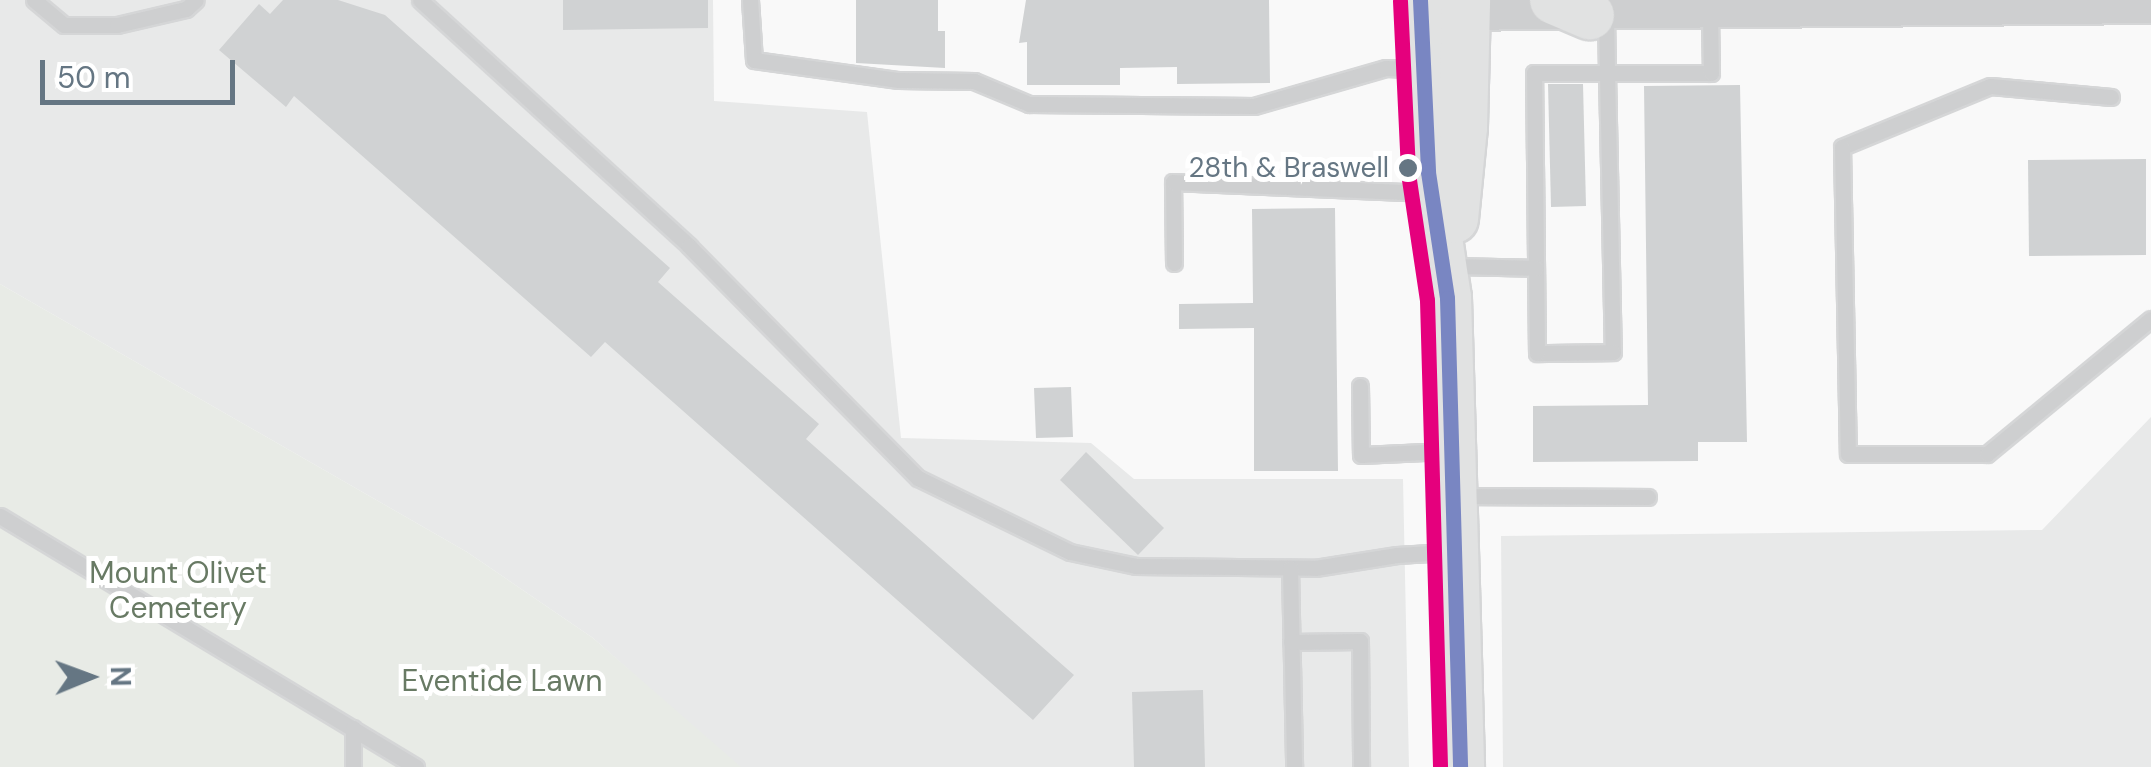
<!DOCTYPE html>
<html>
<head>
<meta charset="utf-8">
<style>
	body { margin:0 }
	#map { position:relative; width:2151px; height:767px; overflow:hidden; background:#f9f9f9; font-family:"DM Sans",sans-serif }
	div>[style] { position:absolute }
	.built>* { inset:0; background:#e8e9e9 }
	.green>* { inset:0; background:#e8ebe6 }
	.building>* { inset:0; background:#d0d2d3 }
	.roads { filter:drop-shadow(2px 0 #d5d6d7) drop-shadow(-2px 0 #d5d6d7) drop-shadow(0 2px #d5d6d7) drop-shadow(0 -2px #d5d6d7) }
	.lane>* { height:15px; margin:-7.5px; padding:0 7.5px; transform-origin:7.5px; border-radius:7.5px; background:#cecfd0 }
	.street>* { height:30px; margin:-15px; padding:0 15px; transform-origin:15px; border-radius:15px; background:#cecfd0 }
	.primary>* { height:48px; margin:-24px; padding:0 24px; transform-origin:24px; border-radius:24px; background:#e1e2e2 }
	.bus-1>* { height:15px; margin:-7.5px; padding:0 7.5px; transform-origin:7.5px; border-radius:7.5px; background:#7986c2 }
	.bus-2>* { height:15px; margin:-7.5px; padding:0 7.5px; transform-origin:7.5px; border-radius:7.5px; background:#e5007d }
	.dots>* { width:28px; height:28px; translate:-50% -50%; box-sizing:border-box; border:5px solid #fff; border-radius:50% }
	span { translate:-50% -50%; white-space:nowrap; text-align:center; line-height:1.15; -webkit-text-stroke:10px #fff; paint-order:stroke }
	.bus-label { font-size:28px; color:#657683 }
	.right { translate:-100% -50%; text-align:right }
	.park-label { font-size:30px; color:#687a64 }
	.north { position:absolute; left:40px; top:627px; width:100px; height:100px; -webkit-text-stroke:8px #fff; paint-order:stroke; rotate:89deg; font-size:28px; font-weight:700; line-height:40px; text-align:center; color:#657683 }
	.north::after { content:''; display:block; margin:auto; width:35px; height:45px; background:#657683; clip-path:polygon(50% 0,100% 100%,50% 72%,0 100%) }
	.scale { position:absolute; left:40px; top:60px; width:195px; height:45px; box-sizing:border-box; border:5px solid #657683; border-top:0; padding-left:12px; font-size:30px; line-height:35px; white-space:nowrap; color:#657683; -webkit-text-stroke:8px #fff; paint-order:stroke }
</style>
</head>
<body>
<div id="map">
	<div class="built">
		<div style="clip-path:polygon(0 0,713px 0,714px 101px,867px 112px,901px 438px,1091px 443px,1134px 479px,1403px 479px,1409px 767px,738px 767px,593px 638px,467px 552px,0 284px)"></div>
		<div style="clip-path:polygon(2151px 417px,2151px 767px,1503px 767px,1501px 536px,2042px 530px)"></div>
	</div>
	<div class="green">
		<div style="clip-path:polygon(0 284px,467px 552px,593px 638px,741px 767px,0 767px)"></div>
	</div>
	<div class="building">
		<div style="clip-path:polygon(283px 0,338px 0,385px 15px,670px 268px,658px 282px,819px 424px,806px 439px,1074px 675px,1033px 720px,605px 342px,591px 357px,294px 96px,286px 107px,219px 50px,259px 4px,270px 14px)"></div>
		<div style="clip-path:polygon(563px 0,708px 0,708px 28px,563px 30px)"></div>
		<div style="clip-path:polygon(856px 0,938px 0,938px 31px,945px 31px,945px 68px,856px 63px)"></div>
		<div style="clip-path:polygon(1026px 0,1269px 0,1270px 83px,1177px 84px,1177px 67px,1120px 68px,1120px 85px,1027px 85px,1027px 42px,1019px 43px)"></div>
		<div style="clip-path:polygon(1548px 84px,1583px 84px,1586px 206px,1551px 207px)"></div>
		<div style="clip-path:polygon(1740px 85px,1747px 442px,1698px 442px,1698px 461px,1533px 462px,1533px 406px,1648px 405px,1644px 86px)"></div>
		<div style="clip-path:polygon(2146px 159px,2146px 255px,2029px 256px,2028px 160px)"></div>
		<div style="clip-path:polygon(1335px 208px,1338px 471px,1254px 471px,1254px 328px,1179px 329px,1179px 304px,1253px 303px,1252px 209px)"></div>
		<div style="clip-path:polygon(1071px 387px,1073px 437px,1036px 438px,1034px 388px)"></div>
		<div style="clip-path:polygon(1086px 452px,1164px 528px,1138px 555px,1060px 480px)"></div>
		<div style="clip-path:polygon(1203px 690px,1205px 767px,1134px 767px,1132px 692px)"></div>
	</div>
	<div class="roads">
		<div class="lane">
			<div style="left:34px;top:0;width:39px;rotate:40deg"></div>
			<div style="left:64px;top:25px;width:53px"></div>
			<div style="left:117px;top:25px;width:71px;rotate:-13.1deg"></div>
			<div style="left:186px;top:9px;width:13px;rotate:-42deg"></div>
			<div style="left:420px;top:0;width:365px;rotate:42.4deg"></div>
			<div style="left:689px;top:246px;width:326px;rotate:45.4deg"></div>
			<div style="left:918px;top:478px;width:169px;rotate:26deg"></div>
			<div style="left:1070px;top:552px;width:67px;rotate:12deg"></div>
			<div style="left:1136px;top:566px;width:179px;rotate:0.6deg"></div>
			<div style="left:1315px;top:568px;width:83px;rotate:-9deg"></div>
			<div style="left:1397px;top:555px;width:50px;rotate:-3.4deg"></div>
			<div style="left:750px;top:0;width:60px;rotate:86.2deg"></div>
			<div style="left:754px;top:60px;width:146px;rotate:7.9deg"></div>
			<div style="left:899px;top:80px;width:75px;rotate:0.8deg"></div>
			<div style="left:974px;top:81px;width:60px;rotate:22.7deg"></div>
			<div style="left:1029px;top:104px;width:225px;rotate:0.5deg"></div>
			<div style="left:1254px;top:106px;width:137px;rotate:-16.1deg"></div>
			<div style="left:1386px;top:68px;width:33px;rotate:2deg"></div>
			<div style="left:1606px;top:15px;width:58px;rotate:89deg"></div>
			<div style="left:1607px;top:73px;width:279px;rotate:88.8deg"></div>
			<div style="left:1613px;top:352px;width:76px;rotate:179.2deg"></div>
			<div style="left:1537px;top:353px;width:280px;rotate:-90.6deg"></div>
			<div style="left:1534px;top:73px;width:177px"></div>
			<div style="left:1711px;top:73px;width:60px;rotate:-91deg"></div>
			<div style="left:2111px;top:97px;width:121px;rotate:-174.8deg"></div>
			<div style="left:1990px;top:86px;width:160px;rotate:157.6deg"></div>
			<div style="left:1842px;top:147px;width:307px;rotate:88.9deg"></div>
			<div style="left:1848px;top:454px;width:139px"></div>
			<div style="left:1987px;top:454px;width:212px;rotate:-39.5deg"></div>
			<div style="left:1174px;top:263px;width:81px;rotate:-90.7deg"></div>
			<div style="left:1173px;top:182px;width:253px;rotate:2.5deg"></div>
			<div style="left:1450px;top:266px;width:86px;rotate:1.3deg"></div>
			<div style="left:1360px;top:386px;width:69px;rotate:89.2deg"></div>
			<div style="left:1361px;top:455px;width:85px;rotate:-2.7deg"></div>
			<div style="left:1457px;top:496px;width:191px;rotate:0.3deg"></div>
			<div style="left:0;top:516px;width:486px;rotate:31.1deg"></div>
			<div style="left:1290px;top:568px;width:199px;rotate:88.8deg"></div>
			<div style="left:1291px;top:642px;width:69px;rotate:-0.8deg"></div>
			<div style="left:1360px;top:641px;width:126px;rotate:89.5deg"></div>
			<div style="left:353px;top:728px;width:39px;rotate:90deg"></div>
		</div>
		<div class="street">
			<div style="left:1449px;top:15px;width:702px;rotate:-0.57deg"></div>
		</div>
		<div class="primary">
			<div style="left:1420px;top:0;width:172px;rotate:87.3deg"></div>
			<div style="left:1428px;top:172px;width:127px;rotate:81.4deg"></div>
			<div style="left:1447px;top:298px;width:469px;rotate:88.4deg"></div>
			<div style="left:1554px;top:0;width:39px;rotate:23deg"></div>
			<div style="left:1454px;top:219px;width:92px;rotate:-84.4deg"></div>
			<div style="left:1463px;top:127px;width:127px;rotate:-88.6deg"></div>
		</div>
	</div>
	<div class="bus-1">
		<div style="left:1420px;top:0;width:172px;rotate:87.3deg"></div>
		<div style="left:1428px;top:172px;width:127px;rotate:81.4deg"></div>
		<div style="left:1447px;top:298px;width:469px;rotate:88.4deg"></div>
	</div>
	<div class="bus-2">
		<div style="left:1400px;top:1px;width:172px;rotate:87.3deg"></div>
		<div style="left:1408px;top:173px;width:128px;rotate:81.5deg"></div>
		<div style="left:1427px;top:300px;width:467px;rotate:88.4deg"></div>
	</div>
	<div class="dots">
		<div style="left:1408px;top:168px;background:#657683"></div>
	</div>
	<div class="bus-label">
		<span class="right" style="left:1389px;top:168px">28th &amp; Braswell</span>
	</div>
	<div class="park-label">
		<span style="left:178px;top:590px">Mount Olivet<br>Cemetery</span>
		<span style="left:502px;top:681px">Eventide Lawn</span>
	</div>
	<div class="north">N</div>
	<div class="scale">50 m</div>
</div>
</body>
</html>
